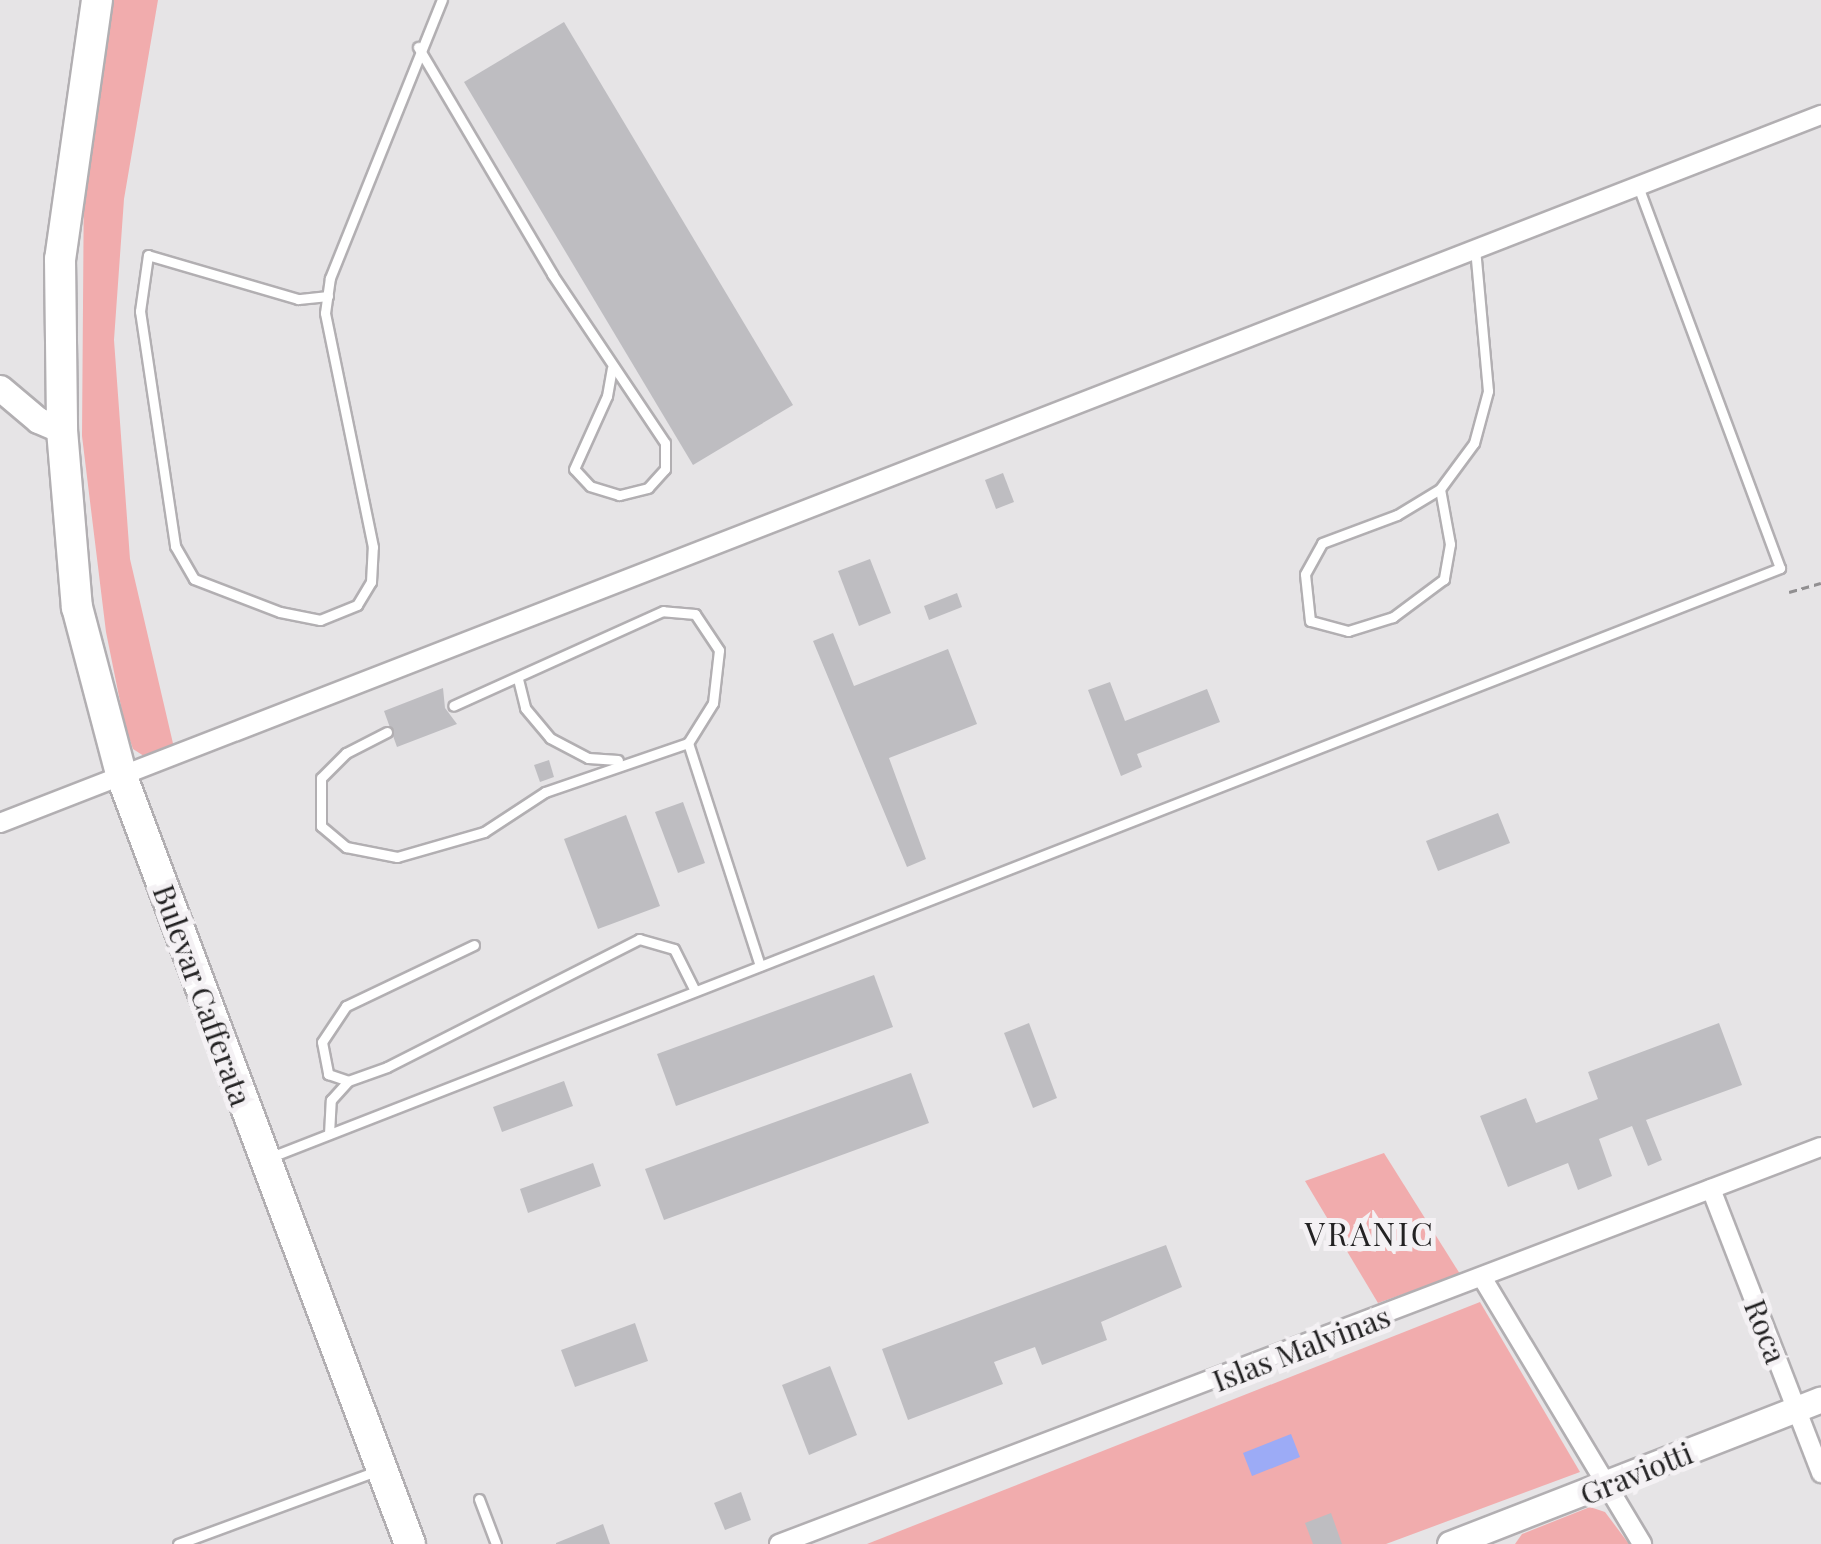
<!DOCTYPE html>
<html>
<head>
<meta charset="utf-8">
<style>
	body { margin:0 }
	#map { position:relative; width:1821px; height:1544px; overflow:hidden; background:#e6e4e6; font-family:"Playfair Display",serif }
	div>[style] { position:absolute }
	.green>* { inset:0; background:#f1acad }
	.water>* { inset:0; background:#9cabf6 }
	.building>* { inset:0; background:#bebdc1 }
	.path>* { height:2.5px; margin-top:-1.25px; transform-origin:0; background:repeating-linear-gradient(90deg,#918f91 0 8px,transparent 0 13px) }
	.roads { filter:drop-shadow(2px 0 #b2afb2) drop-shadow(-2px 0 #b2afb2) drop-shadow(0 2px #b2afb2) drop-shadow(0 -2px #b2afb2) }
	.lane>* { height:9px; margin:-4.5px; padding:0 4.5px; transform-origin:4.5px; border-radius:4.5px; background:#fff }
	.street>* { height:18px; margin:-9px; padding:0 9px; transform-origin:9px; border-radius:9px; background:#fff }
	.secondary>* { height:25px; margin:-12.5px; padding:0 12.5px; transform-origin:12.5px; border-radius:12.5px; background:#fff }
	.highway>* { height:30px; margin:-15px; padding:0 15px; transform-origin:15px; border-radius:15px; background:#fff }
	span { translate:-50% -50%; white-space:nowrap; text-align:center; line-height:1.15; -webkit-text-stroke:10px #f4f1f4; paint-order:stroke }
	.street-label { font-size:30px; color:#232223 }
	.neighbourhood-label { font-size:32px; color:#232223; letter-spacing:2.5px }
</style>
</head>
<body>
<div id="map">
	<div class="green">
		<div style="clip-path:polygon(113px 0,158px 0,124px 199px,114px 340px,130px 559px,175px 752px,147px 758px,133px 749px,125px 726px,106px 632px,82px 436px,84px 174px)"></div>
		<div style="clip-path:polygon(1384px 1153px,1460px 1274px,1378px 1303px,1305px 1181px)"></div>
		<div style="clip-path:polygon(1480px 1302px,1580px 1472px,1386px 1544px,867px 1544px)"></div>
		<div style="clip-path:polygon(1590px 1507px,1605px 1512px,1629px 1544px,1515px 1544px,1522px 1534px)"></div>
	</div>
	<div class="water">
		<div style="clip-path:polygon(1291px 1434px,1300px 1457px,1252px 1476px,1243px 1453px)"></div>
	</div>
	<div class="building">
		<div style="clip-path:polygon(564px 22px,793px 405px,693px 465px,464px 82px)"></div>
		<div style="clip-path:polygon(1003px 473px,1014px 502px,996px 509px,985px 480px)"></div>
		<div style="clip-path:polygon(870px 559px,891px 613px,859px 626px,838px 571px)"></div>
		<div style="clip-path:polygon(957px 593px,962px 607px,929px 620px,924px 606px)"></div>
		<div style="clip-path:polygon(833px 633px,854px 686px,948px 649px,977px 724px,889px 758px,926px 859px,907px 867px,813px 641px)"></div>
		<div style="clip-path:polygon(1110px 682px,1125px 721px,1207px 689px,1220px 722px,1137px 754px,1142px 767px,1121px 776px,1088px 690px)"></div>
		<div style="clip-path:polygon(443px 688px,445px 708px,457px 724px,397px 747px,384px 711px)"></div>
		<div style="clip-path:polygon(549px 760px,554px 777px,540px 782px,534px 765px)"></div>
		<div style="clip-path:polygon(683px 802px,705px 863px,678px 873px,655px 812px)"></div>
		<div style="clip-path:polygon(1498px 813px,1510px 843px,1438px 871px,1426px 841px)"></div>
		<div style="clip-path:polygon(626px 815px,660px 906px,598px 929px,564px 839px)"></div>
		<div style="clip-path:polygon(874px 975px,893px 1027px,676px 1106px,657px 1054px)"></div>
		<div style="clip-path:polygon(1029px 1023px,1057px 1098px,1033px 1108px,1004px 1033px)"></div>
		<div style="clip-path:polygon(1719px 1023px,1742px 1085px,1646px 1120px,1662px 1160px,1648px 1166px,1632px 1126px,1599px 1139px,1612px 1176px,1578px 1190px,1568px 1163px,1508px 1187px,1480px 1116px,1526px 1098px,1536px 1123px,1598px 1099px,1588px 1072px)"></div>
		<div style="clip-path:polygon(911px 1073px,929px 1123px,664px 1220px,645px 1169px)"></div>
		<div style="clip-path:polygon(564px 1081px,573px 1106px,502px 1132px,493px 1107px)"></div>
		<div style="clip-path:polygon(593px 1163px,601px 1186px,528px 1213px,520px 1189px)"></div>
		<div style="clip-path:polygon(1166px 1245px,1182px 1287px,1101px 1322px,1107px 1340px,1042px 1365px,1035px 1347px,994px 1362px,1003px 1384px,908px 1420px,882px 1349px)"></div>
		<div style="clip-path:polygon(635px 1323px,648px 1361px,575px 1387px,561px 1350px)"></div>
		<div style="clip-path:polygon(830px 1366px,857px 1435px,809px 1455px,782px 1385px)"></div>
		<div style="clip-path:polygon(741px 1492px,751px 1520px,725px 1530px,714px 1503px)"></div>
		<div style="clip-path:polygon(1331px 1513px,1342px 1544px,1313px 1544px,1305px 1523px)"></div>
		<div style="clip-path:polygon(603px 1524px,610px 1544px,556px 1544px,556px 1543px)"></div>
	</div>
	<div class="path">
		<div style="left:1789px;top:592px;width:33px;rotate:-16deg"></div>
	</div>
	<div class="roads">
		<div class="lane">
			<div style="left:418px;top:47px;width:264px;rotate:59.4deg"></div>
			<div style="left:552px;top:274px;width:203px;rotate:56.2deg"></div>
			<div style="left:665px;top:443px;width:26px;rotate:90deg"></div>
			<div style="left:665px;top:469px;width:25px;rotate:132deg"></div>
			<div style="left:648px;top:488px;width:30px;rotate:166deg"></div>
			<div style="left:619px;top:495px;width:30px;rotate:-163deg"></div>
			<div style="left:590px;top:486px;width:23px;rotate:-133deg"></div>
			<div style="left:574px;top:469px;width:80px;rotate:-65.7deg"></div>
			<div style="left:607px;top:396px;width:28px;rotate:-80deg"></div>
			<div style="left:328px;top:296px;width:30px;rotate:174deg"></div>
			<div style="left:298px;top:299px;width:156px;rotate:-163.7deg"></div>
			<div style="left:148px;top:255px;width:57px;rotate:98.1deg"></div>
			<div style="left:140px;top:311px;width:238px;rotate:81.5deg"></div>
			<div style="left:175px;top:546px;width:38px;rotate:60deg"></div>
			<div style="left:194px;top:579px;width:92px;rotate:21deg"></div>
			<div style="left:280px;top:612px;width:41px;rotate:11.3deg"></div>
			<div style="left:320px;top:620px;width:40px;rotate:-22deg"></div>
			<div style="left:357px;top:605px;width:27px;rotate:-59deg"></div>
			<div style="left:371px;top:582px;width:35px;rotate:-87deg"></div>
			<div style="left:373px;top:547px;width:239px;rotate:-101.6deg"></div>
			<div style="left:325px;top:313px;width:35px;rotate:-82deg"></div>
			<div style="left:330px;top:278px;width:300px;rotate:-68.1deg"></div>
			<div style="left:1440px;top:489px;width:56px;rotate:79.7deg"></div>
			<div style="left:1450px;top:544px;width:36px;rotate:100deg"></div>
			<div style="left:1444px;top:579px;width:64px;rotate:143.3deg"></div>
			<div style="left:1393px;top:617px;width:47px;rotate:162.7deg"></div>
			<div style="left:1348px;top:631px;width:39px;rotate:-165deg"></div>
			<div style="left:1310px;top:621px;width:47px;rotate:-96.1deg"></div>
			<div style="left:1305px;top:574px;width:35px;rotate:-61deg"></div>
			<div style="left:1322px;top:543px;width:80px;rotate:-20.5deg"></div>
			<div style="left:1397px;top:515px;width:50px;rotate:-31.2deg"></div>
			<div style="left:1440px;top:489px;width:57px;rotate:-53.5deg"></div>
			<div style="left:1474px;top:443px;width:54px;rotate:-74.9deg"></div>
			<div style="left:1488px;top:391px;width:143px;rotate:-95.2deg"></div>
			<div style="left:518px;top:679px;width:30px;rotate:76deg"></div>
			<div style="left:525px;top:708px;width:39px;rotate:50deg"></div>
			<div style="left:550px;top:738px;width:43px;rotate:27.8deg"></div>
			<div style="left:588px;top:758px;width:30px;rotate:4deg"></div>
			<div style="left:387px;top:732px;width:46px;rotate:152.9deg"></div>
			<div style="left:346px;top:753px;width:35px;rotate:135deg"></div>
			<div style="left:321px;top:778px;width:48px;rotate:90deg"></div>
			<div style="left:321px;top:826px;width:33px;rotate:40deg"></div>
			<div style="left:346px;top:847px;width:52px;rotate:11.1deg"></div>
			<div style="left:397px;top:857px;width:91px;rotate:-16deg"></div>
			<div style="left:484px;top:832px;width:73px;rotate:-33.3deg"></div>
			<div style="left:545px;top:792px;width:151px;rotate:-18.9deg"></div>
			<div style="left:688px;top:743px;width:47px;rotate:-58deg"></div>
			<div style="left:713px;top:703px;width:53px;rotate:-83.5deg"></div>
			<div style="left:719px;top:650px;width:43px;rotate:-123.7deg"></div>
			<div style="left:695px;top:614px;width:32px;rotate:-175deg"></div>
			<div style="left:663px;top:611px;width:230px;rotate:155.7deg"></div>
			<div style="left:688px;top:743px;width:234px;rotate:72.1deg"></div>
			<div style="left:474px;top:945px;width:142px;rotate:154.5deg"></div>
			<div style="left:346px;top:1006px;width:43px;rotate:123.7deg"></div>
			<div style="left:322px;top:1042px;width:33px;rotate:79deg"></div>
			<div style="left:328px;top:1074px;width:21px;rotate:19deg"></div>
			<div style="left:348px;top:1081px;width:41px;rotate:-19.7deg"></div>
			<div style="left:387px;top:1067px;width:283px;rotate:-26.9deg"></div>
			<div style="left:639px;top:939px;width:36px;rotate:16deg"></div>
			<div style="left:674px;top:949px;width:47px;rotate:63.4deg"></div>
			<div style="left:329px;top:1134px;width:34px;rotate:-87deg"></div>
			<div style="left:331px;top:1100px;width:25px;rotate:-48deg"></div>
			<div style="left:271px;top:1157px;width:1620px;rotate:-21.32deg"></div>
			<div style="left:1780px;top:568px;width:408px;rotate:-110.4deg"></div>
			<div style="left:479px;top:1499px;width:48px;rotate:69.3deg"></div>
			<div style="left:178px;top:1544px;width:214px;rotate:-20.2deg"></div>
		</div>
		<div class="street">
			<div style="left:0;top:823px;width:1954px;rotate:-21.25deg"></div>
			<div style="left:1711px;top:1189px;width:305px;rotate:68.8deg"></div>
			<div style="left:1483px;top:1279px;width:309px;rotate:59deg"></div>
			<div style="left:779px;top:1544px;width:1115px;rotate:-20.86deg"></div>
		</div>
		<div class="secondary">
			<div style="left:0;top:388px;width:50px;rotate:40.1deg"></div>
			<div style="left:38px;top:420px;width:26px;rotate:23deg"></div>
			<div style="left:1450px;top:1544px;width:398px;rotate:-21.3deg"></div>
		</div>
		<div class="highway">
			<div style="left:97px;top:0;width:262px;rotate:98.1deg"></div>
			<div style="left:60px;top:259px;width:171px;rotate:89.3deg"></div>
			<div style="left:62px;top:430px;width:178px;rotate:85.2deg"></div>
			<div style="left:77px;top:607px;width:176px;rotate:75.2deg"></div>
			<div style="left:122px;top:777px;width:819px;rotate:69.42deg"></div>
		</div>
	</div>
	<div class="street-label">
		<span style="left:203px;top:995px;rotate:70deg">Bulevar Cafferata</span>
		<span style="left:1766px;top:1331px;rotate:69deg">Roca</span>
		<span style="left:1301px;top:1348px;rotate:-21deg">Islas Malvinas</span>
		<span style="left:1636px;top:1473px;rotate:-22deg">Graviotti</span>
	</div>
	<div class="neighbourhood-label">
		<span style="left:1370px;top:1233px">VRANIC</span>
	</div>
</div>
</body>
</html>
